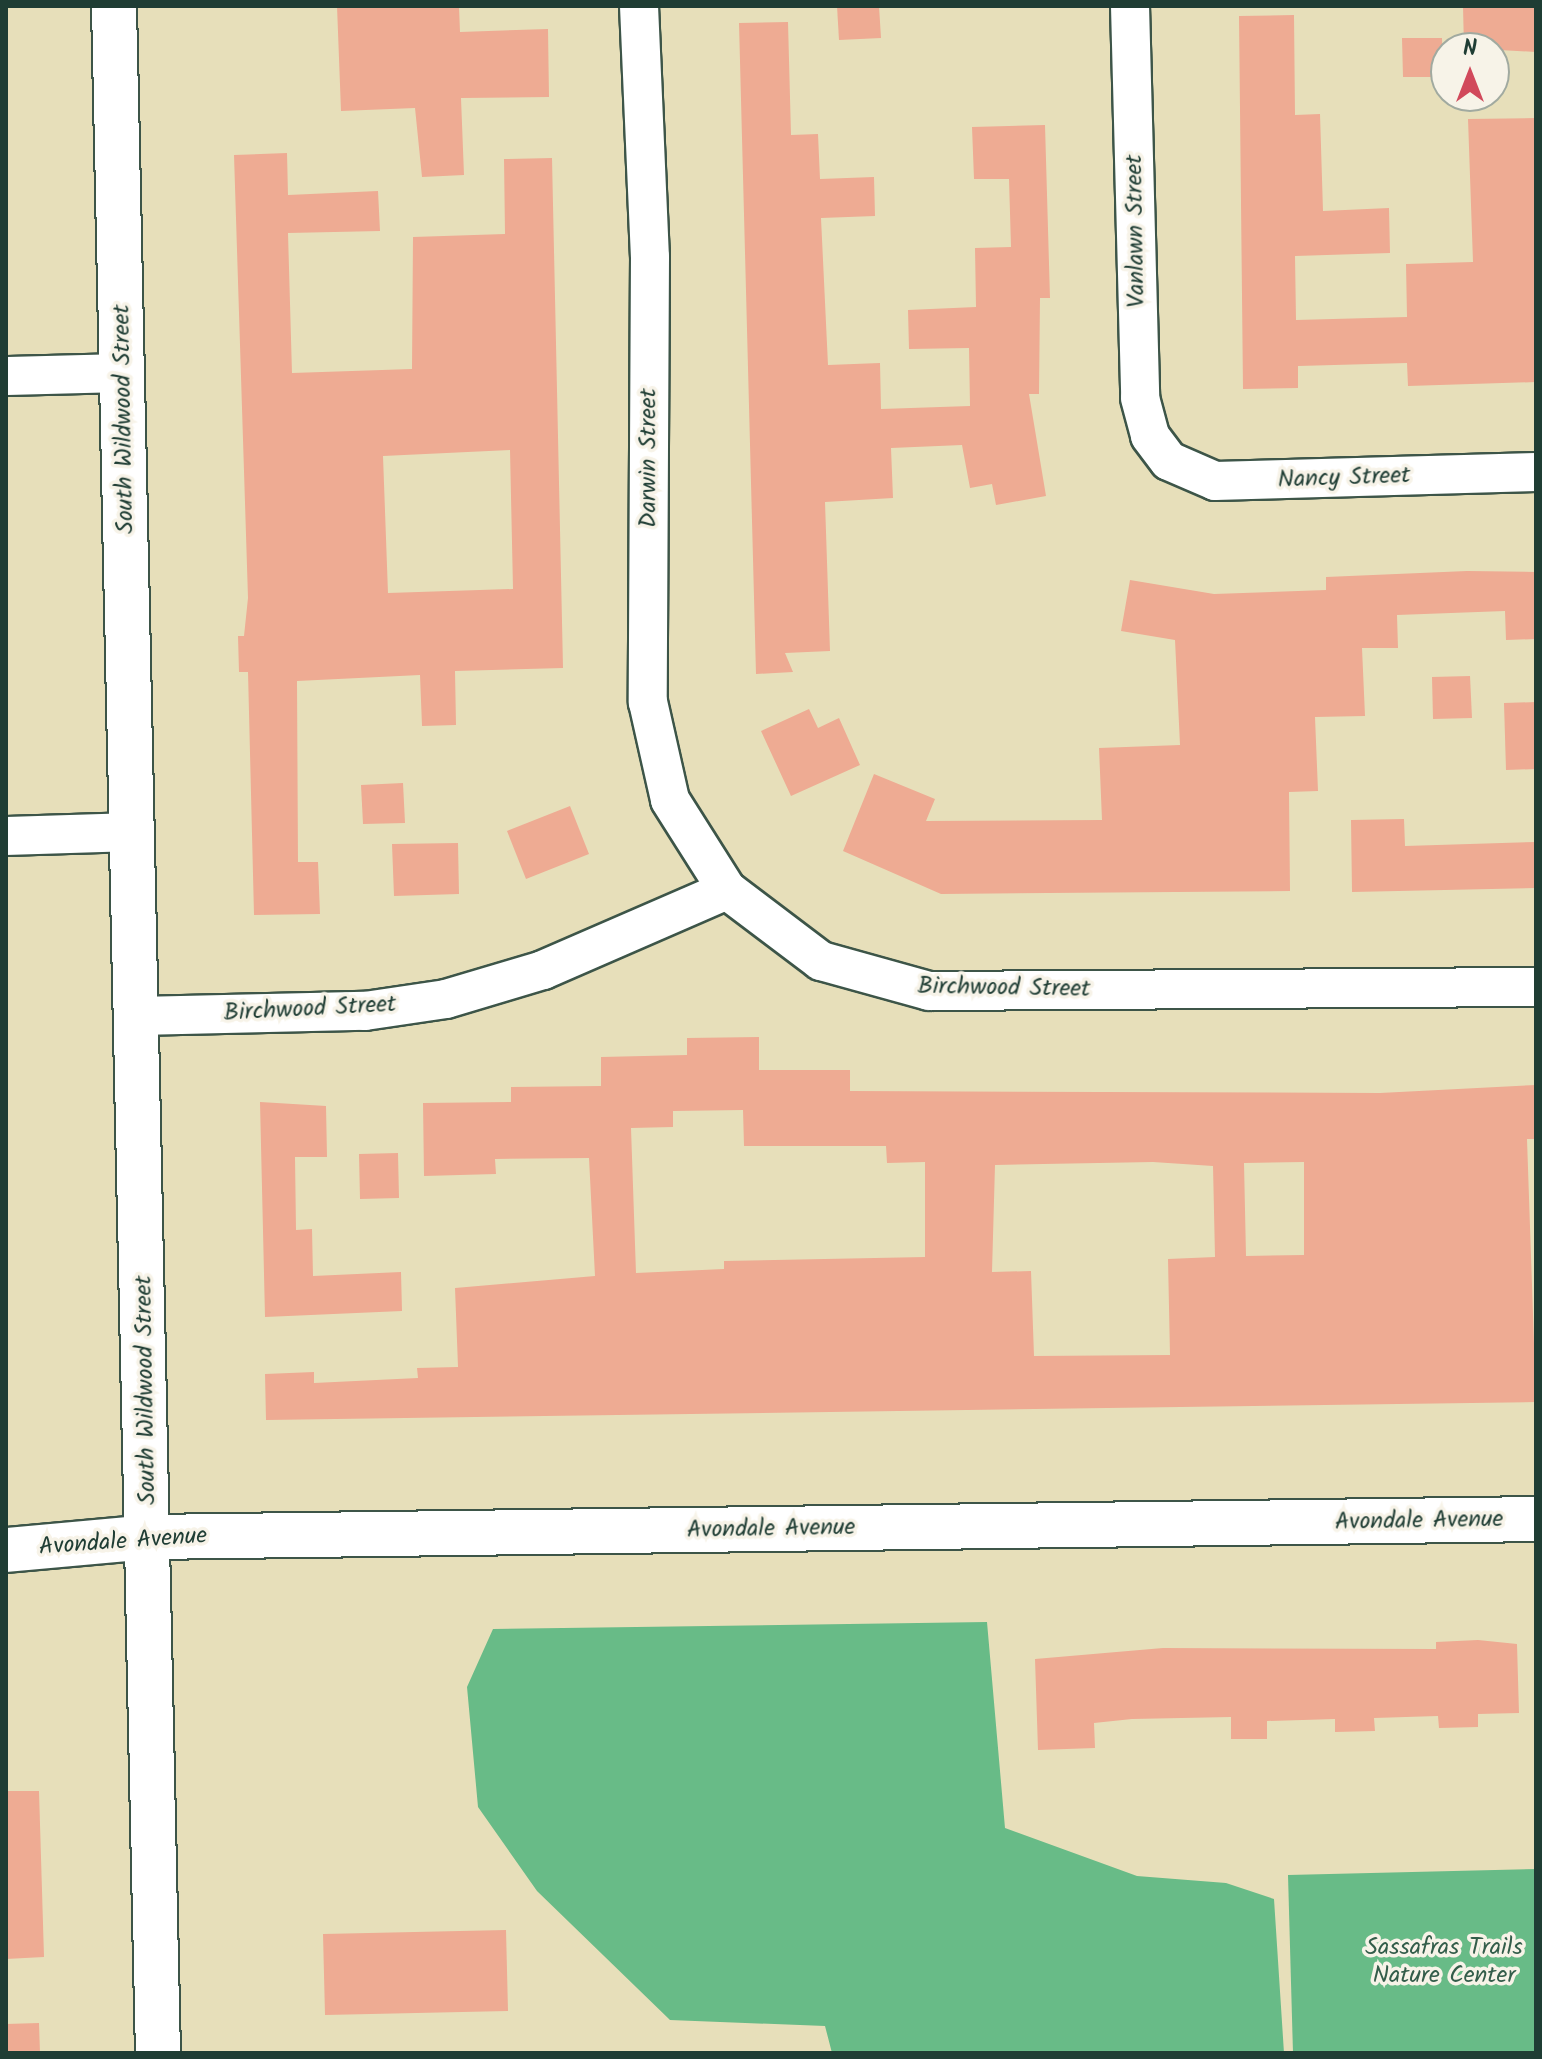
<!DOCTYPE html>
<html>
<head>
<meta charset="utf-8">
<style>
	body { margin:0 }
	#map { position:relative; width:1542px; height:2059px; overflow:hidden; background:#e7dfba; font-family:Kalam,sans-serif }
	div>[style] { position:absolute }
	.forest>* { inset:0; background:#68bb87 }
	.building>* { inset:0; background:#eeab93 }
	.roads { filter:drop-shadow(2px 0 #3d5548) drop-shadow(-2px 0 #3d5548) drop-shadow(0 2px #3d5548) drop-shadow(0 -2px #3d5548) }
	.minor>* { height:38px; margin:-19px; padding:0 19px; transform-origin:19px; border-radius:19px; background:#fff }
	.tertiary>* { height:44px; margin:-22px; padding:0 22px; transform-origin:22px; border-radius:22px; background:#fff }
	span { translate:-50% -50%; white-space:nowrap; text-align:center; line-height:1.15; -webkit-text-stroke:7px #f7f3e8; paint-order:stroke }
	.street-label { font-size:24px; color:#1f3d34 }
	.park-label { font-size:24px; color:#335d4a }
	.frame { position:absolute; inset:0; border:8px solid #1f3d34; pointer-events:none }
	.north { position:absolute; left:1430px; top:32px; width:80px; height:80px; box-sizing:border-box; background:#f7f3e8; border:2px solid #a1aaa0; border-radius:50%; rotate:0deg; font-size:22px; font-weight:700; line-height:32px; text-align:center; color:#1f3d34 }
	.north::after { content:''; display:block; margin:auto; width:28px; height:36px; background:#d1495b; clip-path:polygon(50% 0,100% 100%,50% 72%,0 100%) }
</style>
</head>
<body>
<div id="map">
	<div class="forest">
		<div style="clip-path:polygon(987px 1622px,1005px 1828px,1137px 1876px,1226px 1883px,1274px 1899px,1284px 2053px,832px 2053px,825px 2026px,670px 2020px,537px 1891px,478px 1807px,467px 1687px,493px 1629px)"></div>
		<div style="clip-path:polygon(1536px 1869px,1536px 2053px,1293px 2053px,1288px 1875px)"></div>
	</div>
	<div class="building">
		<div style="clip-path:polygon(337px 6px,459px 6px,460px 32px,548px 29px,549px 97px,461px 98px,464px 175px,422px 177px,415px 108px,341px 111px)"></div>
		<div style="clip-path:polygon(837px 6px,879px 6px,881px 38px,839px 40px)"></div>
		<div style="clip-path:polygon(1463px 6px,1536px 6px,1536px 52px,1464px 48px)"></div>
		<div style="clip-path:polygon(1294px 15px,1295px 115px,1320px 114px,1323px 211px,1389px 208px,1390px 253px,1295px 256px,1296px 320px,1407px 317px,1406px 264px,1473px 262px,1468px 119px,1536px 118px,1536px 382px,1408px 386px,1407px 363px,1298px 366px,1298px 388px,1243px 389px,1239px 16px)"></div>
		<div style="clip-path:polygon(788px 22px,791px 135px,818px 134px,820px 179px,874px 177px,875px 216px,821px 218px,828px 365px,880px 363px,881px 409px,970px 406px,969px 348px,909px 349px,908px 310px,976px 307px,975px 248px,1011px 247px,1009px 179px,974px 179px,972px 127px,1045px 125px,1050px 298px,1040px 298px,1039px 394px,1029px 394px,1046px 496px,996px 505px,992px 484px,970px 488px,962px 445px,891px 448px,893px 498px,825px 502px,830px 651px,785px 653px,793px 672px,756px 674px,739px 23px)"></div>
		<div style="clip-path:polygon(1402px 38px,1442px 38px,1443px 77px,1403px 77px)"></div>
		<div style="clip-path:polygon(evenodd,287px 153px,288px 195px,378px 191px,380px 231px,288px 233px,292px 373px,412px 369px,413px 237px,505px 234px,504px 159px,552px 158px,563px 668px,455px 671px,456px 725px,422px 726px,420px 675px,297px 681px,298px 862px,318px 862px,320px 914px,254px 915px,248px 672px,239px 672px,238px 636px,244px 636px,248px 598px,234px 155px,287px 153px,510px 450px,513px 589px,388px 593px,383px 456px,510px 450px)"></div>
		<div style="clip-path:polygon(1467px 571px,1536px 572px,1536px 639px,1506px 640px,1505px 611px,1397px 615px,1398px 648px,1362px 648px,1365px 716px,1315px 717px,1318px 791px,1289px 792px,1290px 891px,941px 894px,843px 851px,874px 774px,935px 799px,926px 821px,1102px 820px,1099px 748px,1180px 745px,1175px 640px,1121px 631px,1130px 580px,1214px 594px,1326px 590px,1326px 577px)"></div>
		<div style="clip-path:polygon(1470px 676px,1472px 718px,1433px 719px,1432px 677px)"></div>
		<div style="clip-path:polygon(1536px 702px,1536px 769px,1506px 770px,1504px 703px)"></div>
		<div style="clip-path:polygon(809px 709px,818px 728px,839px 718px,860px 765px,791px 796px,761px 731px)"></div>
		<div style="clip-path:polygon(403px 783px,405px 823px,363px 824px,361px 785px)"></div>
		<div style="clip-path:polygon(570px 806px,589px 854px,526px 879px,507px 831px)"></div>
		<div style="clip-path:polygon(1404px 819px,1405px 846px,1536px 842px,1536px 888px,1352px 892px,1351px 820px)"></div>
		<div style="clip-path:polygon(458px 843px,459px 894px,394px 896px,392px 844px)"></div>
		<div style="clip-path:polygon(evenodd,759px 1037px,759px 1070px,850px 1070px,850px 1091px,1380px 1093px,1536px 1085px,1536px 1139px,1527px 1139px,1536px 1402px,266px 1420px,265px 1374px,314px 1372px,314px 1383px,418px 1378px,417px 1368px,458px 1367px,455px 1288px,595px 1276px,589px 1158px,495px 1159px,496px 1174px,424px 1176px,423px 1103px,511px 1102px,511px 1087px,601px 1086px,601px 1057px,687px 1055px,687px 1038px,759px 1037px,743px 1110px,744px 1146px,886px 1146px,887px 1163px,925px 1162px,925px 1257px,724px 1261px,724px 1269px,636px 1273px,631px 1128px,673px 1127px,673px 1111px,743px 1110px,759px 1037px,1153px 1162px,1213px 1166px,1215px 1257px,1168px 1259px,1170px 1355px,1034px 1356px,1031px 1271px,992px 1272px,995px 1165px,1153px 1162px,759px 1037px,1304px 1162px,1304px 1255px,1246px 1256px,1244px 1163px,1304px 1162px)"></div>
		<div style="clip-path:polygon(260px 1102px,326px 1106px,327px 1157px,295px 1157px,296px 1230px,312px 1229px,313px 1276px,401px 1272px,402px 1311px,265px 1317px)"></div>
		<div style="clip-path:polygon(398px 1153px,399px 1198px,360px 1199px,359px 1154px)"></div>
		<div style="clip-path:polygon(1478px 1640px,1517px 1644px,1519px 1713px,1478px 1714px,1478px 1727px,1439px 1728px,1438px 1716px,1374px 1718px,1375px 1731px,1335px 1732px,1335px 1719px,1267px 1721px,1267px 1739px,1231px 1739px,1231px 1717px,1132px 1719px,1094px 1723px,1095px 1748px,1038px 1750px,1035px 1659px,1163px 1648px,1436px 1649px,1436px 1642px)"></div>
		<div style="clip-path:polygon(6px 1791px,39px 1791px,44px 1957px,6px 1959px)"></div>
		<div style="clip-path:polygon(506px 1930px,508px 2011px,325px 2015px,323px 1934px)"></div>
		<div style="clip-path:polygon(39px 2023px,40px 2053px,6px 2053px,6px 2024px)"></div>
	</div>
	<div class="roads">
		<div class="minor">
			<div style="left:639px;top:6px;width:251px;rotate:87.5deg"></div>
			<div style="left:650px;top:257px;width:445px;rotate:90.3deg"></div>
			<div style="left:648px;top:702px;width:100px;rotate:77.3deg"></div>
			<div style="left:670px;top:800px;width:107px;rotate:57.7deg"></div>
			<div style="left:1130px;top:6px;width:392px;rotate:88.5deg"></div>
			<div style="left:1140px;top:398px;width:39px;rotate:75deg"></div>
			<div style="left:1150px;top:436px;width:31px;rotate:53deg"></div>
			<div style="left:1169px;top:461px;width:50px;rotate:23.5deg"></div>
			<div style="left:1215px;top:481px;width:321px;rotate:-1.6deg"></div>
			<div style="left:6px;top:376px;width:117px;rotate:-1.5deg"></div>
			<div style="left:6px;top:836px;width:125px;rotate:-1.8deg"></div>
			<div style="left:138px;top:1016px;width:227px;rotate:-1.3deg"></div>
			<div style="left:365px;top:1011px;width:82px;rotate:-8.4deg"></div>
			<div style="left:446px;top:999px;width:101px;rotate:-16.6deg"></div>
			<div style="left:543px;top:970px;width:201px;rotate:-23.5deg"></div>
			<div style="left:727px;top:890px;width:118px;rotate:37.1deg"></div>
			<div style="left:821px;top:961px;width:112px;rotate:15.5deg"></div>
			<div style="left:929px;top:991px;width:607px;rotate:-0.38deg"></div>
		</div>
		<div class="tertiary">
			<div style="left:114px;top:6px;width:2047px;rotate:88.77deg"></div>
			<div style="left:6px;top:1550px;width:143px;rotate:-5.2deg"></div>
			<div style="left:148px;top:1537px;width:1388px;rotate:-0.74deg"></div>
		</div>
	</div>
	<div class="street-label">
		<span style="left:1136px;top:231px;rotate:-91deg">Vanlawn Street</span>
		<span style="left:124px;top:419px;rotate:-91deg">South Wildwood Street</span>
		<span style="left:649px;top:458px;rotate:-90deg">Darwin Street</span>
		<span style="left:1344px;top:478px;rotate:-2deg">Nancy Street</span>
		<span style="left:1004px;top:988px;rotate:1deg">Birchwood Street</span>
		<span style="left:310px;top:1009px;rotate:-3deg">Birchwood Street</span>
		<span style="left:146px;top:1390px;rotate:-91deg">South Wildwood Street</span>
		<span style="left:1419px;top:1521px;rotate:-1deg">Avondale Avenue</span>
		<span style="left:771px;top:1529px;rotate:-1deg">Avondale Avenue</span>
		<span style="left:123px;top:1542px;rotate:-4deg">Avondale Avenue</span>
	</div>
	<div class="park-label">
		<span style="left:1444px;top:1962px">Sassafras Trails<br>Nature Center</span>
	</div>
	<div class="frame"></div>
	<div class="north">N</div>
</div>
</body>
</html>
